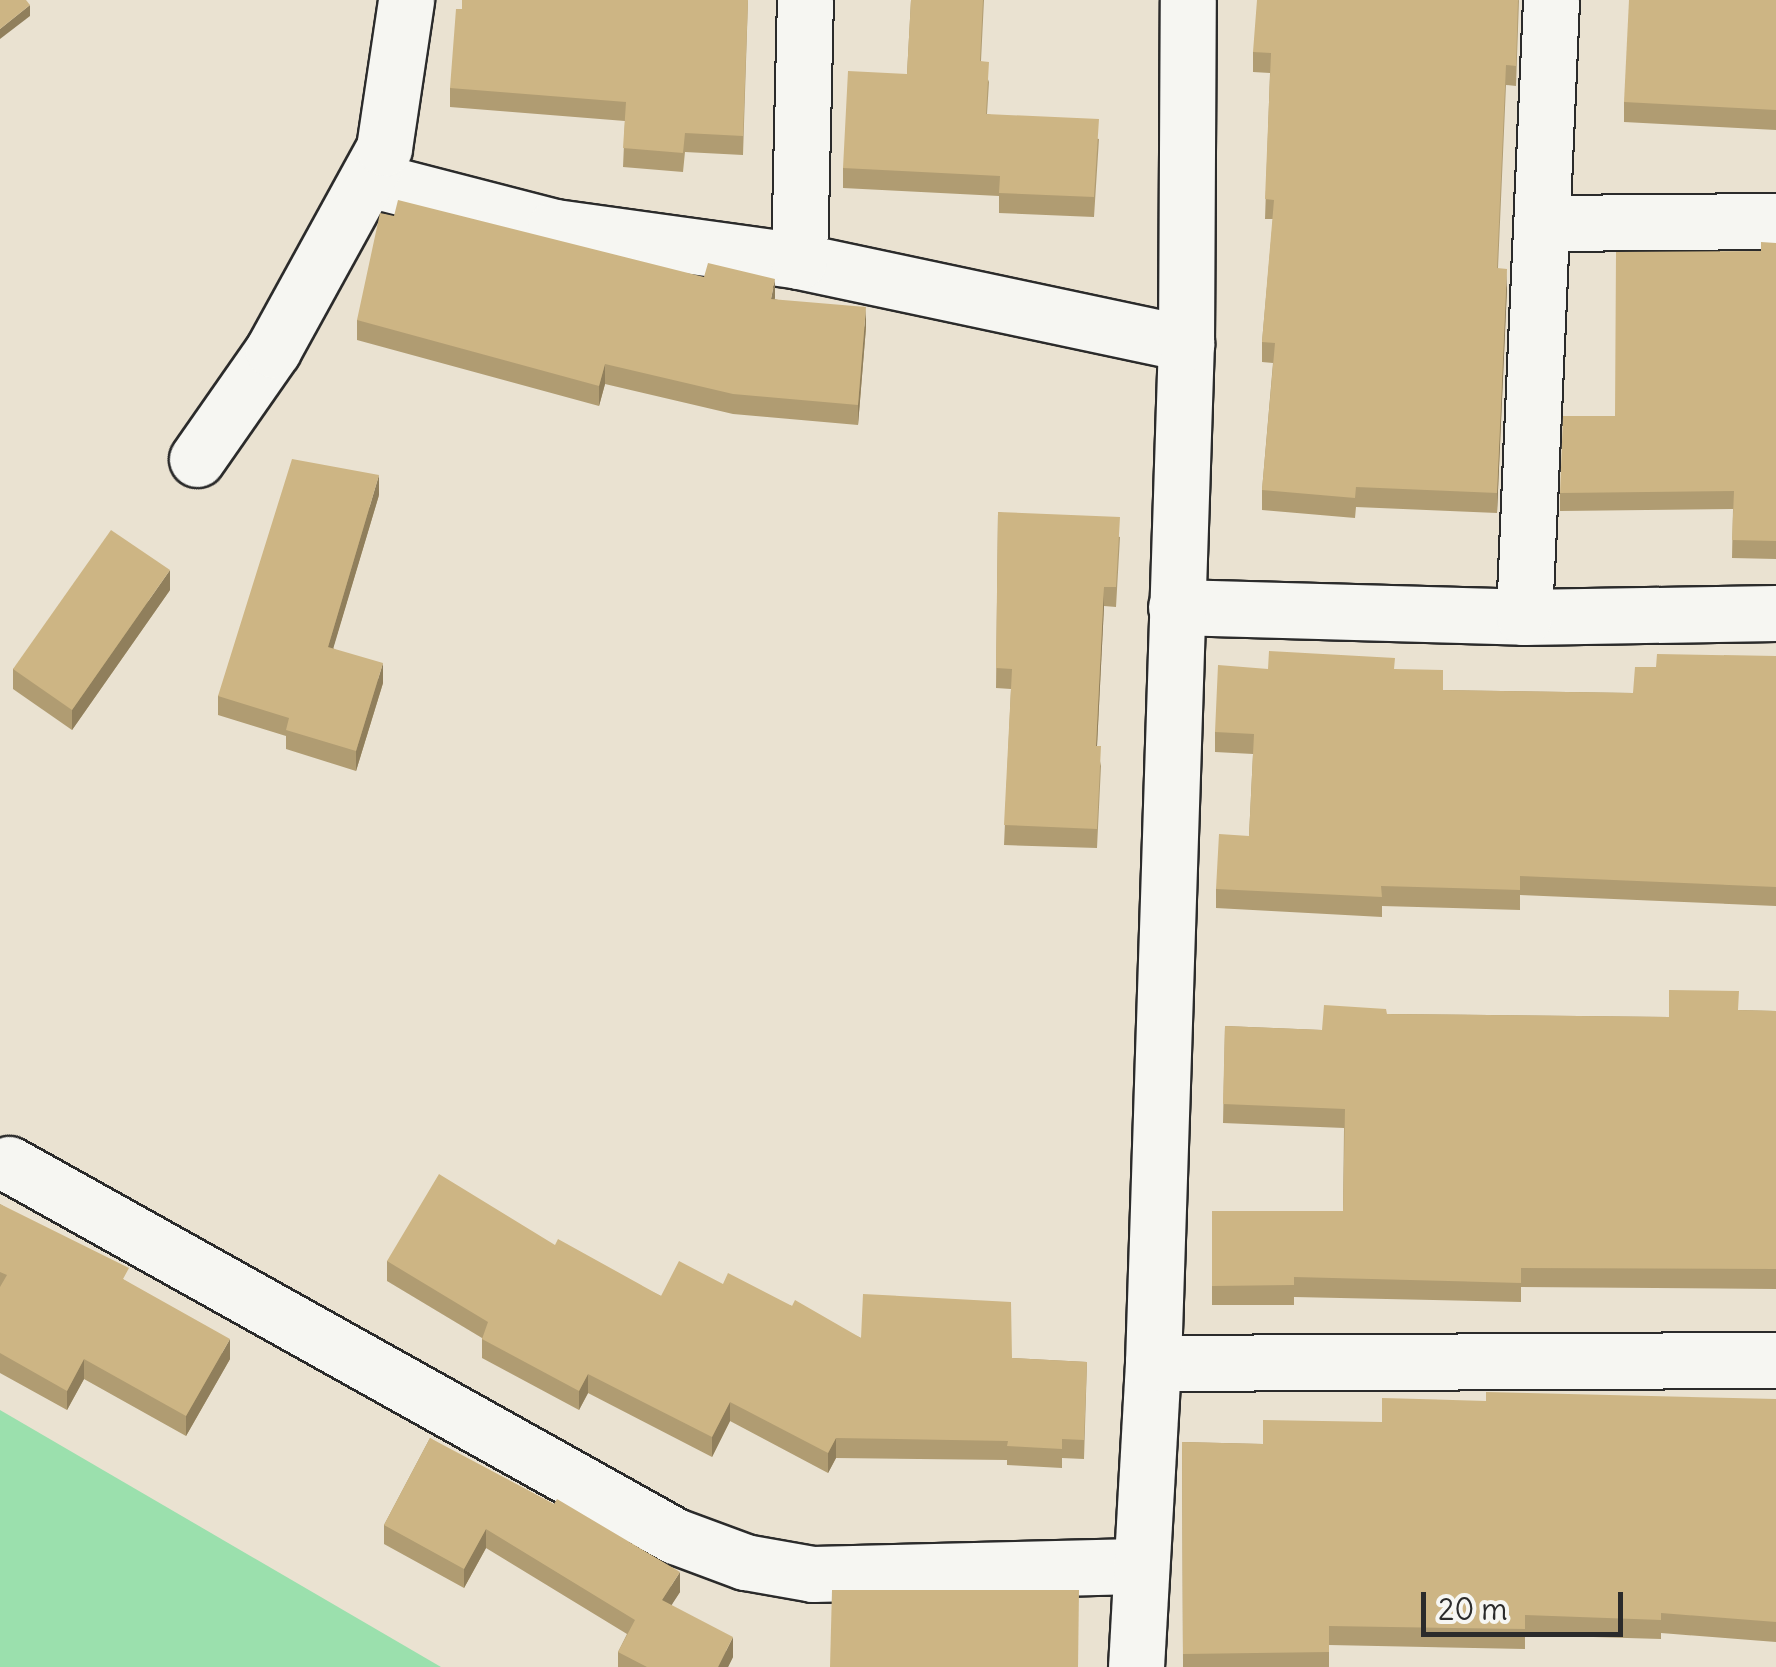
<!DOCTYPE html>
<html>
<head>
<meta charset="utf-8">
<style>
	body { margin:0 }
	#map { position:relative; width:1776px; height:1667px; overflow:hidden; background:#eae2d1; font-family:Delius,sans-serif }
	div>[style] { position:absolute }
	.green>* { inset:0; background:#9be0ad }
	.roads { filter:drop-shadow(2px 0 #2b2b2b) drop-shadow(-2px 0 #2b2b2b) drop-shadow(0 2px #2b2b2b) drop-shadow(0 -2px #2b2b2b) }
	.street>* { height:55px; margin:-27.5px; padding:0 27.5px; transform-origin:27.5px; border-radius:27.5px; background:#f6f6f2 }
	.wall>* { inset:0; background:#b09c72 }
	.shaded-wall>* { inset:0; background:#907f5c }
	.building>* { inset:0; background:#cdb584 }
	span { translate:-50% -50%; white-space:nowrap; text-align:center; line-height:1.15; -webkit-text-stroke:9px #f6f6f2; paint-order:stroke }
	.scale { position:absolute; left:1421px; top:1592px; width:202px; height:45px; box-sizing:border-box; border:5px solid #2b2b2b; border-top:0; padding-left:12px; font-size:30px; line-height:35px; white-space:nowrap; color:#2b2b2b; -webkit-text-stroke:8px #f6f6f2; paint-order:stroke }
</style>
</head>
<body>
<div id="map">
	<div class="green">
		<div style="clip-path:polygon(0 1410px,441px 1667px,0 1667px)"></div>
	</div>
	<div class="roads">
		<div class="street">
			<div style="left:369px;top:179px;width:192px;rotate:14.5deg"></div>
			<div style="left:555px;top:227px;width:246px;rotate:7.9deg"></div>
			<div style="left:799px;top:261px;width:396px;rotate:12deg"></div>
			<div style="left:1546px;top:223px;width:230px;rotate:-0.5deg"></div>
			<div style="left:799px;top:261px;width:261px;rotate:-88.7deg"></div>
			<div style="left:197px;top:459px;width:133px;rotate:-55.1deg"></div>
			<div style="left:273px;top:350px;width:230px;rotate:-61.2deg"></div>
			<div style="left:384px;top:148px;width:150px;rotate:-81.5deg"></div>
			<div style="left:1176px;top:607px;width:348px;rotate:1.6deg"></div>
			<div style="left:1524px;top:617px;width:252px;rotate:-0.9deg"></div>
			<div style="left:1524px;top:617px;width:618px;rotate:-87.49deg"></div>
			<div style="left:9px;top:1164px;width:763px;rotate:29.19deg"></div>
			<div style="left:675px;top:1536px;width:75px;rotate:20.4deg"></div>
			<div style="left:745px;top:1562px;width:69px;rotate:10deg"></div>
			<div style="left:813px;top:1574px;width:324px;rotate:-1.4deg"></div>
			<div style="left:1153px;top:1363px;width:623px;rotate:-0.28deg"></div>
			<div style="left:1136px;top:1667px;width:304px;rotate:-86.8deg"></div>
			<div style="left:1153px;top:1363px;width:1021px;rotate:-88.15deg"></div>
			<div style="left:1186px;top:343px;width:343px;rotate:-89.7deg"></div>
		</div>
	</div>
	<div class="wall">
		<div style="clip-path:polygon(748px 0,743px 155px,685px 152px,683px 172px,623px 167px,625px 121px,450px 107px,450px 88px)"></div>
		<div style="clip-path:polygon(911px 0,984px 0,981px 61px,989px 82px,987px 114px,1099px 139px,1094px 217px,999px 213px,999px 196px,843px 188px,843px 168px,907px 74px)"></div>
		<div style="clip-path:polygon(1519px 0,1516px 86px,1506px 85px,1498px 268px,1507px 288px,1497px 513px,1356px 507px,1355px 518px,1262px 510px,1262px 490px,1273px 363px,1262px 362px,1262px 342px,1273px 219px,1265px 219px,1270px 73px,1253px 72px,1253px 52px)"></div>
		<div style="clip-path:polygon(1776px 0,1776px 130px,1624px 122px,1624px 102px)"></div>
		<div style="clip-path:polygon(1776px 243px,1776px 559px,1732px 558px,1733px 509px,1560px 511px,1560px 493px,1615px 416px,1761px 251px)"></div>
		<div style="clip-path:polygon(775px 299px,866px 327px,858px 425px,733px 414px,605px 384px,599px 406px,357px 340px,357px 320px)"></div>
		<div style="clip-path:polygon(379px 495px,333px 648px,383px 683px,356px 771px,286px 749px,286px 736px,218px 715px,218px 696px)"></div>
		<div style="clip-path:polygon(998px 512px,1120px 537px,1116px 607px,1104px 606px,1097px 746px,1101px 766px,1097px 848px,1004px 845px,1011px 689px,996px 688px)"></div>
		<div style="clip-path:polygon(170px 590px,72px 730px,13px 689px,13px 669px)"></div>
		<div style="clip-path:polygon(1776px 656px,1776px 906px,1520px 895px,1520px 910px,1382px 906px,1382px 917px,1216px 908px,1216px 889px,1249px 836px,1253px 754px,1215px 752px,1215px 732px,1268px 669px,1395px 669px,1443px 690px,1633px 693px,1656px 667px)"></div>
		<div style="clip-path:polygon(1739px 1010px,1776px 1011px,1776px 1289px,1521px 1287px,1521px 1302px,1294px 1297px,1294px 1305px,1212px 1305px,1212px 1211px,1343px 1211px,1344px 1128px,1223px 1123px,1225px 1026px,1322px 1030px,1387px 1014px,1669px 1017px)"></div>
		<div style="clip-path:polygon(0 1204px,129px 1283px,230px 1359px,186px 1436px,84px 1379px,67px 1410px,0 1373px)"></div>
		<div style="clip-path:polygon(555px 1245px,661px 1296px,723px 1284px,792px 1306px,861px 1338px,1012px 1358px,1087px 1362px,1084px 1459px,1062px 1458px,1062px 1468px,1007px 1465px,1007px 1460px,836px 1458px,828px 1473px,730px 1421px,712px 1457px,588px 1393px,579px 1410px,482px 1358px,482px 1338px,387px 1281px,387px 1261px)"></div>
		<div style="clip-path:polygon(1776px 1399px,1776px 1642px,1661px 1633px,1661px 1639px,1525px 1635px,1525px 1649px,1329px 1645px,1329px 1667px,1183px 1667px,1182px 1442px,1263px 1444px,1382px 1422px,1486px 1401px)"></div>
		<div style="clip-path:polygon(430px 1438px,680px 1592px,671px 1605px,733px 1657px,728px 1667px,618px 1667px,618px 1652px,627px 1634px,486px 1548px,464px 1588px,384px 1544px,384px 1525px)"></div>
	</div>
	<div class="shaded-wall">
		<div style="clip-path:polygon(30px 5px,30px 16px,0 39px,0 29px)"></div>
		<div style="clip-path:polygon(1507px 269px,1507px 288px,1497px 513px,1497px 493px)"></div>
		<div style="clip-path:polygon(775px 279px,775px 298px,771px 319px,771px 299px)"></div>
		<div style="clip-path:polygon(866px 307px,866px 327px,858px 425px,858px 405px)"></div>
		<div style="clip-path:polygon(605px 364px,605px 384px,599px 406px,599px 386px)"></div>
		<div style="clip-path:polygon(379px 475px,379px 495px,328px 666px,328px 647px)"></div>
		<div style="clip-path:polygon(170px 570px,170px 590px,72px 730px,72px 710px)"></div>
		<div style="clip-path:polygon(1104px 587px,1104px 606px,1096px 766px,1096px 746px)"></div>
		<div style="clip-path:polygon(383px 663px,383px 683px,356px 771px,356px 751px)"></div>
		<div style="clip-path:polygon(230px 1339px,230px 1359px,186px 1436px,186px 1416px)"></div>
		<div style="clip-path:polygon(84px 1359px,84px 1379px,67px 1410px,67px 1391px)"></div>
		<div style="clip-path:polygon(588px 1374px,588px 1393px,579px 1410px,579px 1391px)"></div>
		<div style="clip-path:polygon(730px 1402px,730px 1421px,712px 1457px,712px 1437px)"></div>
		<div style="clip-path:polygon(836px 1438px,836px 1458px,828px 1473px,828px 1453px)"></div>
		<div style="clip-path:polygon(486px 1529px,486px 1548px,464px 1588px,464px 1569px)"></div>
		<div style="clip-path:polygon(680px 1572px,680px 1592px,662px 1620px,662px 1600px)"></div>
		<div style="clip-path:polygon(733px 1637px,733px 1657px,728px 1667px,718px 1667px)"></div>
	</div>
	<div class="building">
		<div style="clip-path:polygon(0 0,26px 0,30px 5px,0 29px)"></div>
		<div style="clip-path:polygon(462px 0,748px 0,743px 136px,685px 133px,683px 153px,623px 148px,626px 102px,450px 88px,456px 9px,462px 9px)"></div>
		<div style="clip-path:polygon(911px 0,983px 0,980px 61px,989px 62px,986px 114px,1099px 119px,1094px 197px,999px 193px,1000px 176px,843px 168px,848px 71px,907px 74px)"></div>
		<div style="clip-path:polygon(1257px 0,1518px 0,1516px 66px,1506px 65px,1497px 268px,1507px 269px,1497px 493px,1356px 487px,1355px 498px,1262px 490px,1275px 343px,1262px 342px,1274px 200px,1265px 199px,1271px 53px,1253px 52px)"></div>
		<div style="clip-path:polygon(1629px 0,1776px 0,1776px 110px,1624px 102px)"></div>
		<div style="clip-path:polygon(398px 200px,704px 277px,708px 263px,775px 279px,771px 299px,866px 307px,858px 405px,733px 394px,605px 364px,599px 386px,357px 320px,380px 213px,394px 216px)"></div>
		<div style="clip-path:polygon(1761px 242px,1776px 243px,1776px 541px,1732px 540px,1734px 491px,1560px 493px,1563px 416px,1615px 416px,1616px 252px,1761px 251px)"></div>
		<div style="clip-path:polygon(292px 459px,379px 475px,328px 647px,383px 663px,356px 751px,286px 730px,289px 718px,218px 696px)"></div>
		<div style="clip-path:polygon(998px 512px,1120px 517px,1116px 587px,1104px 587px,1096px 746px,1101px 746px,1097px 829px,1004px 825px,1012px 669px,996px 668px)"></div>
		<div style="clip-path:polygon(111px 530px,170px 570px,72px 710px,13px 669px)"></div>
		<div style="clip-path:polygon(1269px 651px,1395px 658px,1394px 669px,1443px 670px,1443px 690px,1633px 693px,1635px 667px,1656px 667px,1657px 654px,1776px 656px,1776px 887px,1520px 876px,1520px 890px,1381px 886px,1382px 897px,1216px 889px,1219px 834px,1249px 836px,1254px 734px,1215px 732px,1218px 665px,1268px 669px)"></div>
		<div style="clip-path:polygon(1669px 990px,1739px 991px,1738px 1010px,1776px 1011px,1776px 1269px,1521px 1268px,1521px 1283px,1294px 1277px,1294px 1285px,1212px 1286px,1212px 1211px,1343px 1211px,1345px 1109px,1223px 1104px,1225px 1026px,1322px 1030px,1324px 1005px,1386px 1009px,1387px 1014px,1669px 1017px)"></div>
		<div style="clip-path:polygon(439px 1174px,555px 1245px,558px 1239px,661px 1296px,679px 1261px,723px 1284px,728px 1273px,792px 1306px,795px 1300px,861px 1338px,863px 1294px,1011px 1302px,1012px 1358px,1087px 1362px,1084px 1440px,1062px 1439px,1062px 1449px,1007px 1446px,1008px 1441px,836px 1438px,828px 1453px,730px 1402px,712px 1437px,588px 1374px,579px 1391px,482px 1339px,488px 1322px,387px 1261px)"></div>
		<div style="clip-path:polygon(0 1204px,129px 1268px,123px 1279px,230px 1339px,186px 1416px,84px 1359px,67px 1391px,0 1353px,0 1287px,7px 1275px,0 1272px)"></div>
		<div style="clip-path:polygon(1486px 1392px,1776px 1399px,1776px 1622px,1661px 1613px,1661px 1620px,1525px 1615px,1525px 1629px,1329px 1626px,1329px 1652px,1183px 1654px,1182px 1442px,1263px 1444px,1263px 1420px,1382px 1422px,1382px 1398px,1486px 1401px)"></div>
		<div style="clip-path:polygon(430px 1438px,554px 1504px,557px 1499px,680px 1572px,662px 1600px,733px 1637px,718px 1667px,647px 1667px,618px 1652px,635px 1620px,486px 1529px,464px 1569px,384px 1525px)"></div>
		<div style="clip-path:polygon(832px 1590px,1079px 1590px,1078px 1667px,830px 1667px)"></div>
	</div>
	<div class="scale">20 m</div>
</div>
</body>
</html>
